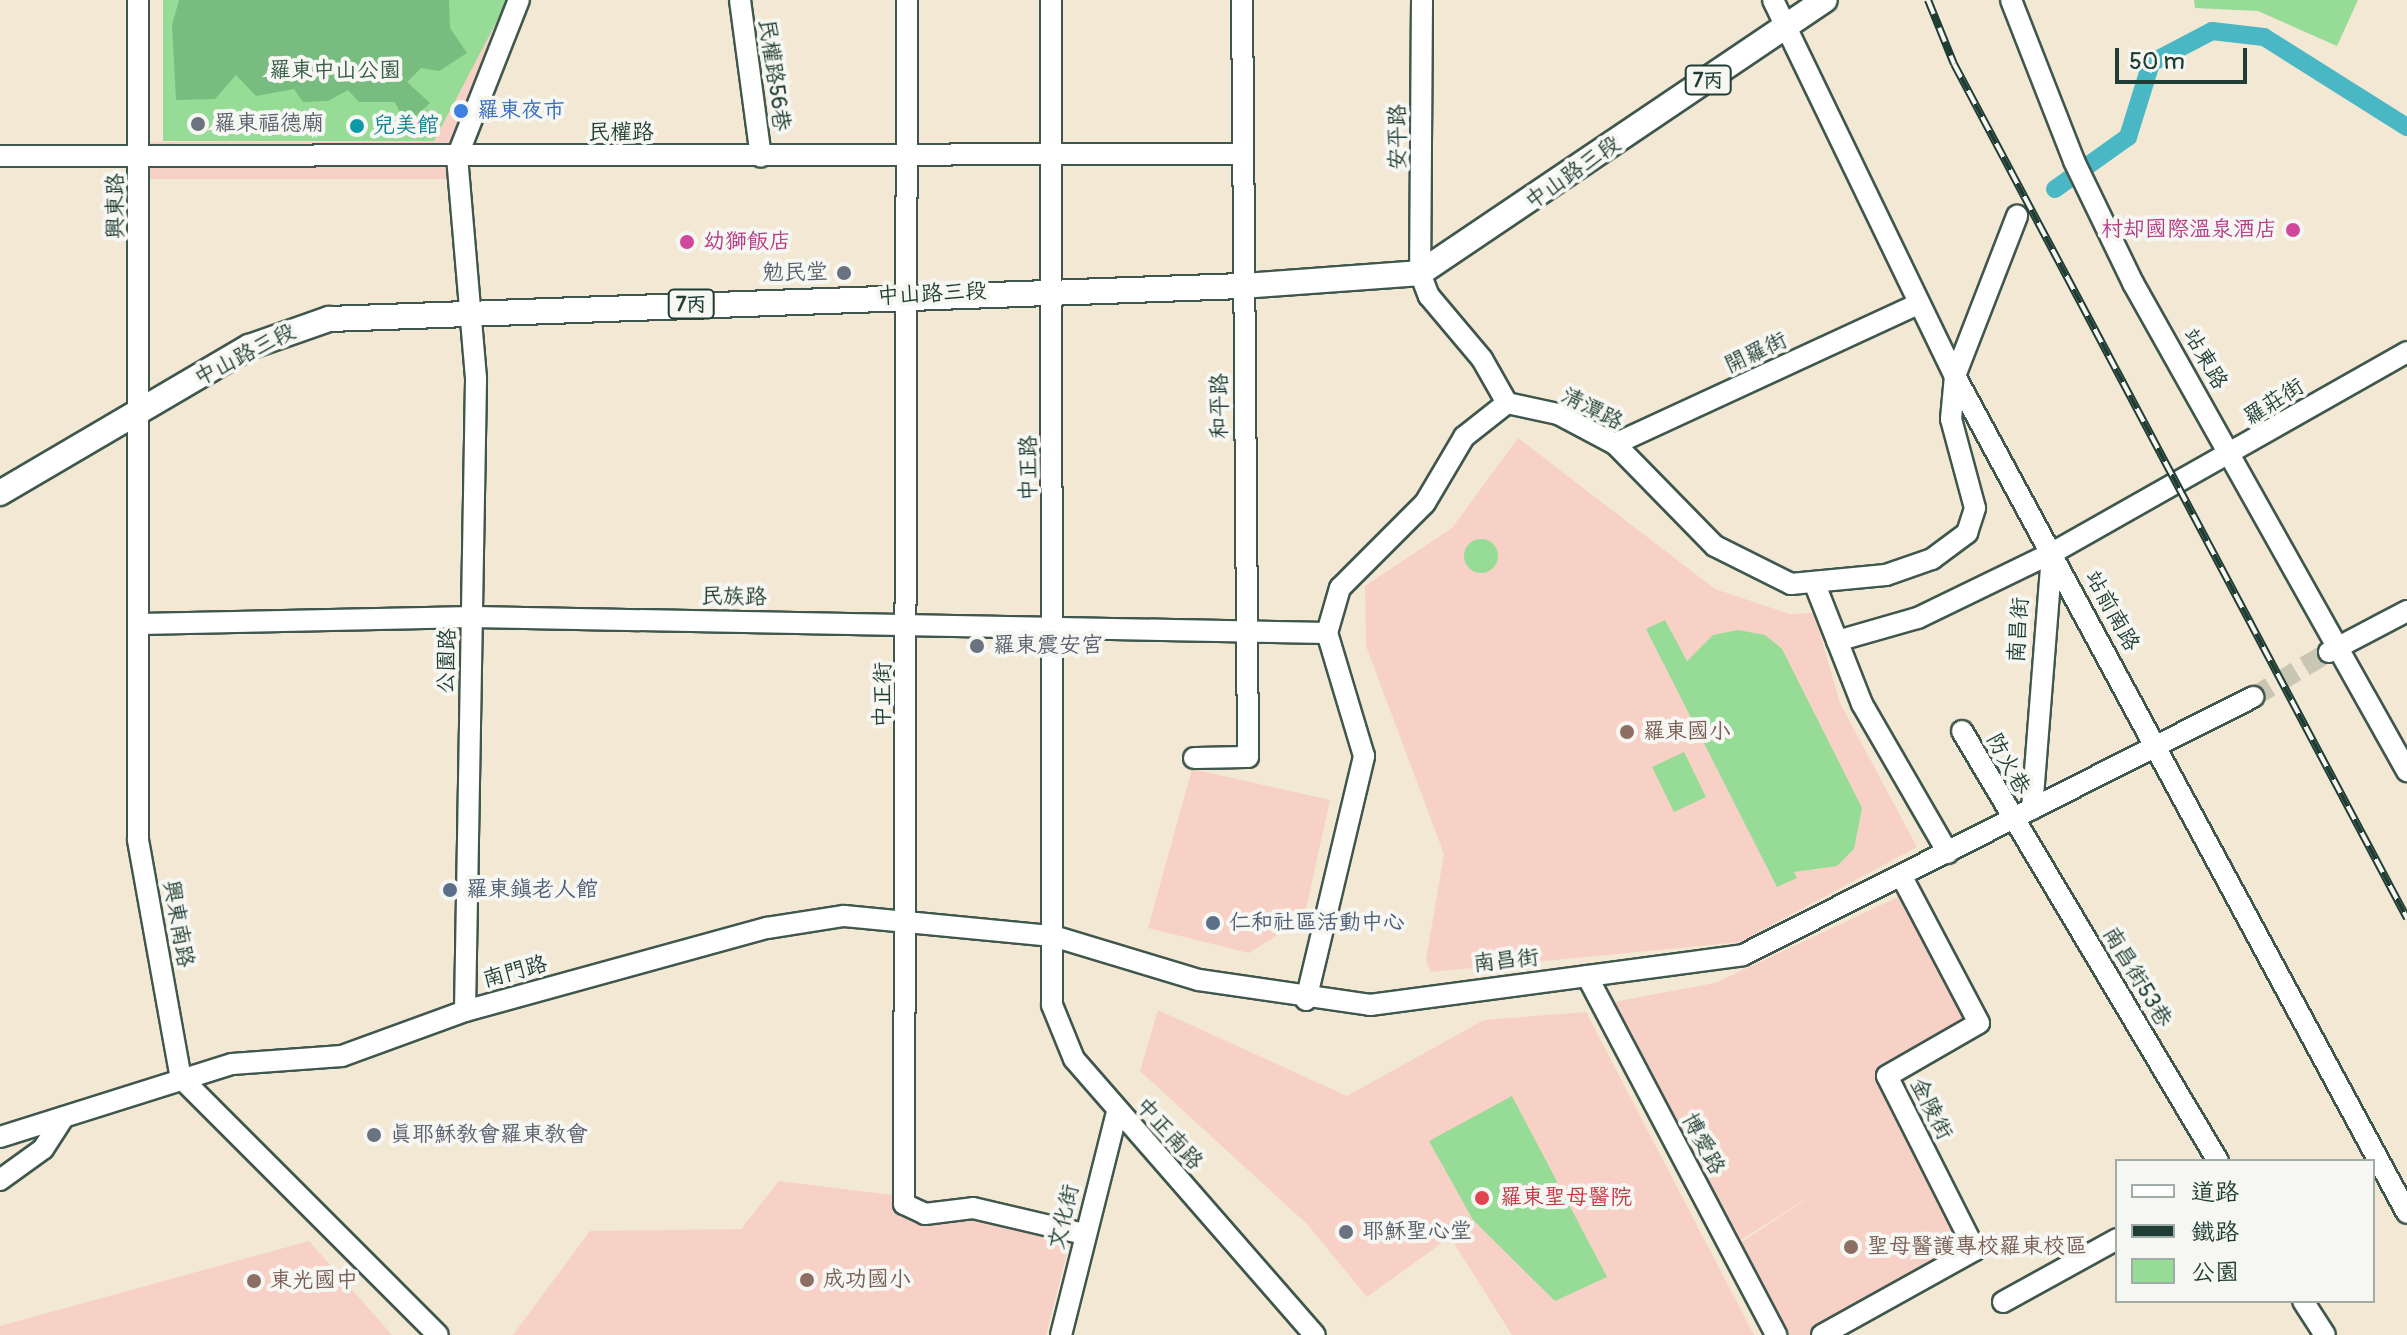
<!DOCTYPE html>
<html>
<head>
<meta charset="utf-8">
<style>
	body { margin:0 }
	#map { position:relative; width:2407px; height:1335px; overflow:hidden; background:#f3e8d4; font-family:Pangolin,"LXGW WenKai TC",sans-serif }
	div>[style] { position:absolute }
	.built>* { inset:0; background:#f7d1c6 }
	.green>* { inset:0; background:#96dc96 }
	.round { border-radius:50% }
	.forest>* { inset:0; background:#78bc7f }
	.canal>* { height:18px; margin:-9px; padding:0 9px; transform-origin:9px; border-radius:9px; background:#4ab7c5 }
	.minor-tunnel>* { height:20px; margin-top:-10px; transform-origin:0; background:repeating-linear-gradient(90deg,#c9c6b4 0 20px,transparent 0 30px) }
	.roads { filter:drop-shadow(2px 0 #3f574c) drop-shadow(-2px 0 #3f574c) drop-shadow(0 2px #3f574c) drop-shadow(0 -2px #3f574c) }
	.minor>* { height:20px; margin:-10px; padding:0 10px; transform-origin:10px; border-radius:10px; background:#fff }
	.major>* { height:24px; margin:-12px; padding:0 12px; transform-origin:12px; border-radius:12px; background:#fff }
	.rail>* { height:8px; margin-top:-4px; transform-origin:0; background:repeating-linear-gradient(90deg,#f6f6f2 0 15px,#1f3d34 0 30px); box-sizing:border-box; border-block:2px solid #1f3d34 }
	.dots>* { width:22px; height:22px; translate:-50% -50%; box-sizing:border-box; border:4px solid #f6f6f2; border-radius:50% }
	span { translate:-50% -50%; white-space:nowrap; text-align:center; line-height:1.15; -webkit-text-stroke:8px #f6f6f2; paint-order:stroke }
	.shield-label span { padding:2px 6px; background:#f6f6f2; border:2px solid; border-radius:6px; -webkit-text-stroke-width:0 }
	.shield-label { font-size:20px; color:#1f3d34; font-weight:700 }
	.park-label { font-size:22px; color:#375d48 }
	.street-label { font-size:22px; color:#1f3d34 }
	.shop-label { font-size:22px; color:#366cbe }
	.left { translate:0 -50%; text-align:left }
	.worship-label { font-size:22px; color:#5b616d }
	.right { translate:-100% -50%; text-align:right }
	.culture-label { font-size:22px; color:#0d838f }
	.hotel-label { font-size:22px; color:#b23c85 }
	.education-label { font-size:22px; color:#785e54 }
	.service-label { font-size:22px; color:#4e5e75 }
	.health-label { font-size:22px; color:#be3a42 }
	.legend { position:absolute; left:2115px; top:1159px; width:260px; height:144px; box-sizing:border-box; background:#f6f6f2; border:2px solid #a0aca6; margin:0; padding:10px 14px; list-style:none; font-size:24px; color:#1f3d34 }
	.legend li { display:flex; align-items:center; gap:16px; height:40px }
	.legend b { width:40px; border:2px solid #a0aca6 }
	.scale { position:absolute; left:2115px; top:48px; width:132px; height:36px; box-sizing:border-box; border:4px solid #1f3d34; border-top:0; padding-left:10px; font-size:24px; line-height:28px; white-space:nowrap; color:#1f3d34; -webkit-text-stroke:6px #f6f6f2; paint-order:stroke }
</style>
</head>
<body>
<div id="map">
	<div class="built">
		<div style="clip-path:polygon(508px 0,521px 0,451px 179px,149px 179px,149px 142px,433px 141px)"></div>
		<div style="clip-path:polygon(1518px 438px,1715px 589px,1790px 614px,1814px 613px,1840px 703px,1917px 847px,1740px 942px,1431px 972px,1426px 960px,1444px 854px,1366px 646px,1365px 586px,1452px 528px)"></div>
		<div style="clip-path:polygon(1192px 769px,1330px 800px,1304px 918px,1249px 953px,1148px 928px)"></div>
		<div style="clip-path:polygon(1898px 897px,1967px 1022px,1877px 1067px,1966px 1249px,1808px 1335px,1790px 1335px,1737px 1245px,1825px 1187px,1739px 1241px,1613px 1002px,1715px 983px)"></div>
		<div style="clip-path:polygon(1158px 1010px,1347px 1096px,1484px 1020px,1586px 1012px,1754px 1335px,1512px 1335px,1450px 1237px,1367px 1297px,1308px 1225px,1140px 1071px)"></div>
		<div style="clip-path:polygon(779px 1181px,1076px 1218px,1046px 1335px,513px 1335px,590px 1231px,741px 1229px)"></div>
		<div style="clip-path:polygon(309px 1241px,392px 1335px,0 1335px,0 1326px)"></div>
	</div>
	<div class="green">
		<div style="clip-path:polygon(163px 0,508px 0,434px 141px,163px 141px)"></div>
		<div style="clip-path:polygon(2194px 0,2358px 0,2337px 46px,2258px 11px,2195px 8px)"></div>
		<div class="round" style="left:1464px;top:539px;width:34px;height:34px"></div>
		<div style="clip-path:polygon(1665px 620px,1687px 661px,1713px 635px,1738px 630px,1765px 635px,1782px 649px,1862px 808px,1854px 849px,1837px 866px,1794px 872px,1797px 878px,1777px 887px,1646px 629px)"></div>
		<div style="clip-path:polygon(1684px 752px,1706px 797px,1674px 812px,1652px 767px)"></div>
		<div style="clip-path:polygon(1512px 1096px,1607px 1277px,1555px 1301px,1473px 1220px,1429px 1141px)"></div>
	</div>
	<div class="forest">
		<div style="clip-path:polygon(179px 0,449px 0,450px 28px,467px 53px,439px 71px,421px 68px,407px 82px,430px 103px,406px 125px,395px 102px,359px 102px,348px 90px,328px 101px,303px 102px,294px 89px,256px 96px,236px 75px,215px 99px,176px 100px,172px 25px)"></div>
	</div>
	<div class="canal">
		<div style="left:2055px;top:189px;width:90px;rotate:-35.5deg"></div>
		<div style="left:2128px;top:137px;width:77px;rotate:-72.7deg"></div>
		<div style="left:2151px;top:63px;width:69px;rotate:-27.7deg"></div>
		<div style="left:2212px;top:31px;width:52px;rotate:6.6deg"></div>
		<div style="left:2264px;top:37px;width:169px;rotate:32.2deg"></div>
	</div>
	<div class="minor-tunnel">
		<div style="left:2253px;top:697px;width:88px;rotate:-30.6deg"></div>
	</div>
	<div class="roads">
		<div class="minor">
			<div style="left:138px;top:0;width:840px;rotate:90deg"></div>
			<div style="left:138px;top:840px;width:242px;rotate:79.8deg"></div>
			<div style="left:181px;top:1078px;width:363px;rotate:45deg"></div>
			<div style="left:740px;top:0;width:158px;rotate:82.4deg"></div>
			<div style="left:907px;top:0;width:1204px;rotate:90.14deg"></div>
			<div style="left:904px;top:1204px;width:23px;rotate:25deg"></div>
			<div style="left:925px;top:1214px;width:48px;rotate:-7.1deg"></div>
			<div style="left:973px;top:1208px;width:114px;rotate:13.2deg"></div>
			<div style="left:1051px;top:0;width:1005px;rotate:89.94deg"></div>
			<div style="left:1052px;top:1005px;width:58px;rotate:67.8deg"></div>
			<div style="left:1074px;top:1059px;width:366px;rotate:48.9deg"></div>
			<div style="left:1422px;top:0;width:273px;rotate:90.4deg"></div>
			<div style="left:1420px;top:273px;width:25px;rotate:69deg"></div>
			<div style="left:1429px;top:296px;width:82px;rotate:49.9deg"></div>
			<div style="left:1482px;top:359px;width:51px;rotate:60.4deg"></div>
			<div style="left:1773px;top:0;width:418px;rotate:64.2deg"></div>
			<div style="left:1955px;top:376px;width:951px;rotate:61.63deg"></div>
			<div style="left:2011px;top:0;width:173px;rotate:68.6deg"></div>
			<div style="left:2074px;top:161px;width:136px;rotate:64.2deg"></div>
			<div style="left:2133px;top:283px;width:560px;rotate:60.69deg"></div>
			<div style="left:0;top:156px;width:1241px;rotate:-0.09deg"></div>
			<div style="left:1507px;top:403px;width:52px;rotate:12.2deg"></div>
			<div style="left:1558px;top:414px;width:64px;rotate:27.8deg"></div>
			<div style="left:1615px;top:444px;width:143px;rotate:45.6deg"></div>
			<div style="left:1715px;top:546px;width:85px;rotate:26.6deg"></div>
			<div style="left:1791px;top:584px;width:95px;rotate:-5.4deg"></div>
			<div style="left:1886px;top:575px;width:49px;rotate:-19.2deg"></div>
			<div style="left:1932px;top:559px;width:44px;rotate:-36.6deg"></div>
			<div style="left:1967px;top:533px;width:26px;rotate:-72deg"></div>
			<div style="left:1975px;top:508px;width:92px;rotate:-105.1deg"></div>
			<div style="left:1951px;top:419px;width:43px;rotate:-84.7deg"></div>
			<div style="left:1955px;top:376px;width:172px;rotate:-68.8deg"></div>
			<div style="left:1615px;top:444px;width:334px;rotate:-24.8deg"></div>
			<div style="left:1816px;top:587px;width:126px;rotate:68.5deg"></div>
			<div style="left:1862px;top:704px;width:172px;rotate:60deg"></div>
			<div style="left:140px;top:624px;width:333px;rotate:-1.2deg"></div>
			<div style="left:473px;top:617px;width:854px;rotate:1.07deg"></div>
			<div style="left:1837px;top:641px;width:84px;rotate:-15.9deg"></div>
			<div style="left:1918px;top:618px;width:149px;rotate:-25.9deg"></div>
			<div style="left:2052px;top:553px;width:408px;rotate:-29.5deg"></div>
			<div style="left:2329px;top:652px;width:88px;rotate:-27.7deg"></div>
			<div style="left:1962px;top:731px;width:500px;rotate:59.23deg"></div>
			<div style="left:1194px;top:758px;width:54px;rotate:-1.1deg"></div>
			<div style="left:1248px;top:757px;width:757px;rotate:-90.45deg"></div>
			<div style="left:2032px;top:809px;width:257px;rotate:-85.5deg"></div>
			<div style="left:1587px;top:976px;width:406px;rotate:62.2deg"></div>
			<div style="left:1306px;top:1000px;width:251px;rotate:-76.6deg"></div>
			<div style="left:1364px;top:756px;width:128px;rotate:-106.7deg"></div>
			<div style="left:1327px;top:633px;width:47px;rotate:-73.9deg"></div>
			<div style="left:1340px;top:588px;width:120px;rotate:-45deg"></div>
			<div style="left:1425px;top:503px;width:77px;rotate:-59.4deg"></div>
			<div style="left:1464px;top:437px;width:55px;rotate:-38.3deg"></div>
			<div style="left:465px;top:1011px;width:633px;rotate:-89deg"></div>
			<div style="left:476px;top:378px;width:222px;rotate:-94.9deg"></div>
			<div style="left:457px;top:157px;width:169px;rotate:-68.5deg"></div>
			<div style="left:0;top:1137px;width:243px;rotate:-17.5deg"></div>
			<div style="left:232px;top:1064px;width:110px;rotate:-4.2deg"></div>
			<div style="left:342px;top:1056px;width:131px;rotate:-20.1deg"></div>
			<div style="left:465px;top:1011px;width:313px;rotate:-15.4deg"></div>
			<div style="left:767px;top:928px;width:78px;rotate:-8.9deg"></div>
			<div style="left:844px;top:916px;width:210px;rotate:5.5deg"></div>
			<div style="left:1053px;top:936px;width:152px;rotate:16.8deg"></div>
			<div style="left:1199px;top:980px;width:173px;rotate:8.3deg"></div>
			<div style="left:1370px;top:1005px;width:376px;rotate:-7.6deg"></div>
			<div style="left:1743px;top:955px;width:572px;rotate:-26.83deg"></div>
			<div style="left:0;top:1180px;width:53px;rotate:-35.8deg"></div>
			<div style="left:43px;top:1149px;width:38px;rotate:-57deg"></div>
			<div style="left:2303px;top:1301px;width:40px;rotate:57.1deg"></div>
			<div style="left:2003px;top:1302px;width:130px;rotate:-28.9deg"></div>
			<div style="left:1061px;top:1335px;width:230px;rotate:-75.9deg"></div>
			<div style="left:1822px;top:1335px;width:175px;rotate:-29.1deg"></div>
			<div style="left:1975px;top:1250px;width:195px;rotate:-116.8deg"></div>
			<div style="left:1887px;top:1076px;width:106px;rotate:-29.9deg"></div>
			<div style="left:1979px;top:1023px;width:165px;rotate:-117.8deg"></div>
		</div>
		<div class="major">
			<div style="left:0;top:493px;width:289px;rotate:-30.4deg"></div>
			<div style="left:249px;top:347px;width:85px;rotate:-19.3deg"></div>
			<div style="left:329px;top:319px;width:915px;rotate:-2.07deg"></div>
			<div style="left:1243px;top:286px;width:177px;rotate:-4.2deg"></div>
			<div style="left:1420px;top:273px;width:488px;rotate:-34deg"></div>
		</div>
	</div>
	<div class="rail">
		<div style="left:1928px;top:0;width:69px;rotate:67.9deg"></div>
		<div style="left:1954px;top:64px;width:967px;rotate:62.06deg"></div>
	</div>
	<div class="dots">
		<div style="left:461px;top:111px;background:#3f7fe0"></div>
		<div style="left:198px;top:124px;background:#6b7280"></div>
		<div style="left:357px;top:126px;background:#0f9aa8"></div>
		<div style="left:2293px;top:230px;background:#d1479c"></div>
		<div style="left:687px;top:242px;background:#d1479c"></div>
		<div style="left:844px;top:273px;background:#6b7280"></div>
		<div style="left:977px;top:646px;background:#6b7280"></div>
		<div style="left:1627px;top:732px;background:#8d6e63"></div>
		<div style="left:450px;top:890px;background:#5c6f8a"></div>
		<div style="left:1213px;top:923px;background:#5c6f8a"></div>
		<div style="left:374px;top:1135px;background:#6b7280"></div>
		<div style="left:1482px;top:1198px;background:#e0444e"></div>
		<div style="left:1346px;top:1232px;background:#6b7280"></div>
		<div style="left:1851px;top:1247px;background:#8d6e63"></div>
		<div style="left:807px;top:1280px;background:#8d6e63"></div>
		<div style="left:254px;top:1281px;background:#8d6e63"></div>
	</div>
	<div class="shield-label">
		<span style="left:1708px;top:80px">7丙</span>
		<span style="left:691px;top:304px">7丙</span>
	</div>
	<div class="park-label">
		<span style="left:335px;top:71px">羅東中山公園</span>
	</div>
	<div class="street-label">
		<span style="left:774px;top:75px;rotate:82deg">民權路56巷</span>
		<span style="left:621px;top:133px">民權路</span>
		<span style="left:1398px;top:137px;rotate:-90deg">安平路</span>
		<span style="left:1573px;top:173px;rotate:-35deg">中山路三段</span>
		<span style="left:116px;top:206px;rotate:-90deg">興東路</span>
		<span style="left:932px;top:294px;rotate:-3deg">中山路三段</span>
		<span style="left:1756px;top:353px;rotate:-25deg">開羅街</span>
		<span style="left:245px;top:355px;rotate:-27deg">中山路三段</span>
		<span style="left:2205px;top:359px;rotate:60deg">站東路</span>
		<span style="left:2274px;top:402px;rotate:-32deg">羅莊街</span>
		<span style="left:1220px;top:406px;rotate:-90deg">和平路</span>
		<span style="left:1592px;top:409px;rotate:27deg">清潭路</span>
		<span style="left:1029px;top:468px;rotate:-90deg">中正路</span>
		<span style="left:734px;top:597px;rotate:1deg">民族路</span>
		<span style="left:2112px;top:611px;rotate:61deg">站前南路</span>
		<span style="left:2019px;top:630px;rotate:-86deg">南昌街</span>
		<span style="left:447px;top:661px;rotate:-88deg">公園路</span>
		<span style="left:883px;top:695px;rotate:-89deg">中正街</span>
		<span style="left:2008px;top:764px;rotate:61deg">防火巷</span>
		<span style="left:178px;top:924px;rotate:80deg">興東南路</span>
		<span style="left:1506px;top:961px;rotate:-6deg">南昌街</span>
		<span style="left:515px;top:972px;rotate:-15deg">南門路</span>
		<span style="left:2137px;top:977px;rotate:59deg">南昌街53巷</span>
		<span style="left:1931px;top:1109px;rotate:63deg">金陵街</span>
		<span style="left:1169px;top:1134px;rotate:48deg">中正南路</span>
		<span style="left:1703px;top:1144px;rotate:62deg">博愛路</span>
		<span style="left:1064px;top:1217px;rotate:-76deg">文化街</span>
	</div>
	<div class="shop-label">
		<span class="left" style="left:477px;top:111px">羅東夜市</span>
	</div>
	<div class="worship-label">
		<span class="left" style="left:214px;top:124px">羅東福德廟</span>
		<span class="right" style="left:828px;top:273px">勉民堂</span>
		<span class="left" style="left:993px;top:646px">羅東震安宮</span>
		<span class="left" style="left:390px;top:1135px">真耶穌教會羅東教會</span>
		<span class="left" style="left:1362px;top:1232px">耶穌聖心堂</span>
	</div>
	<div class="culture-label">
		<span class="left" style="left:373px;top:126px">兒美館</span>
	</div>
	<div class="hotel-label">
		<span class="right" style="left:2277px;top:230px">村却國際溫泉酒店</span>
		<span class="left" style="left:703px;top:242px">幼獅飯店</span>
	</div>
	<div class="education-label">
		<span class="left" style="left:1643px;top:732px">羅東國小</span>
		<span class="left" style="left:1867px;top:1247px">聖母醫護專校羅東校區</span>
		<span class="left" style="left:823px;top:1280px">成功國小</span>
		<span class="left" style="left:270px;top:1281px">東光國中</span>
	</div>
	<div class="service-label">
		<span class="left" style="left:466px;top:890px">羅東鎮老人館</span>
		<span class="left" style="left:1229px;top:923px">仁和社區活動中心</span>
	</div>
	<div class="health-label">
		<span class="left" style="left:1500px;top:1198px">羅東聖母醫院</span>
	</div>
	<ul class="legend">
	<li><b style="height:10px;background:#fff"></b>道路</li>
	<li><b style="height:10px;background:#1f3d34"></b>鐵路</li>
	<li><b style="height:22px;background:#96dc96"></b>公園</li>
	</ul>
	<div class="scale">50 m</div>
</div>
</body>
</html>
